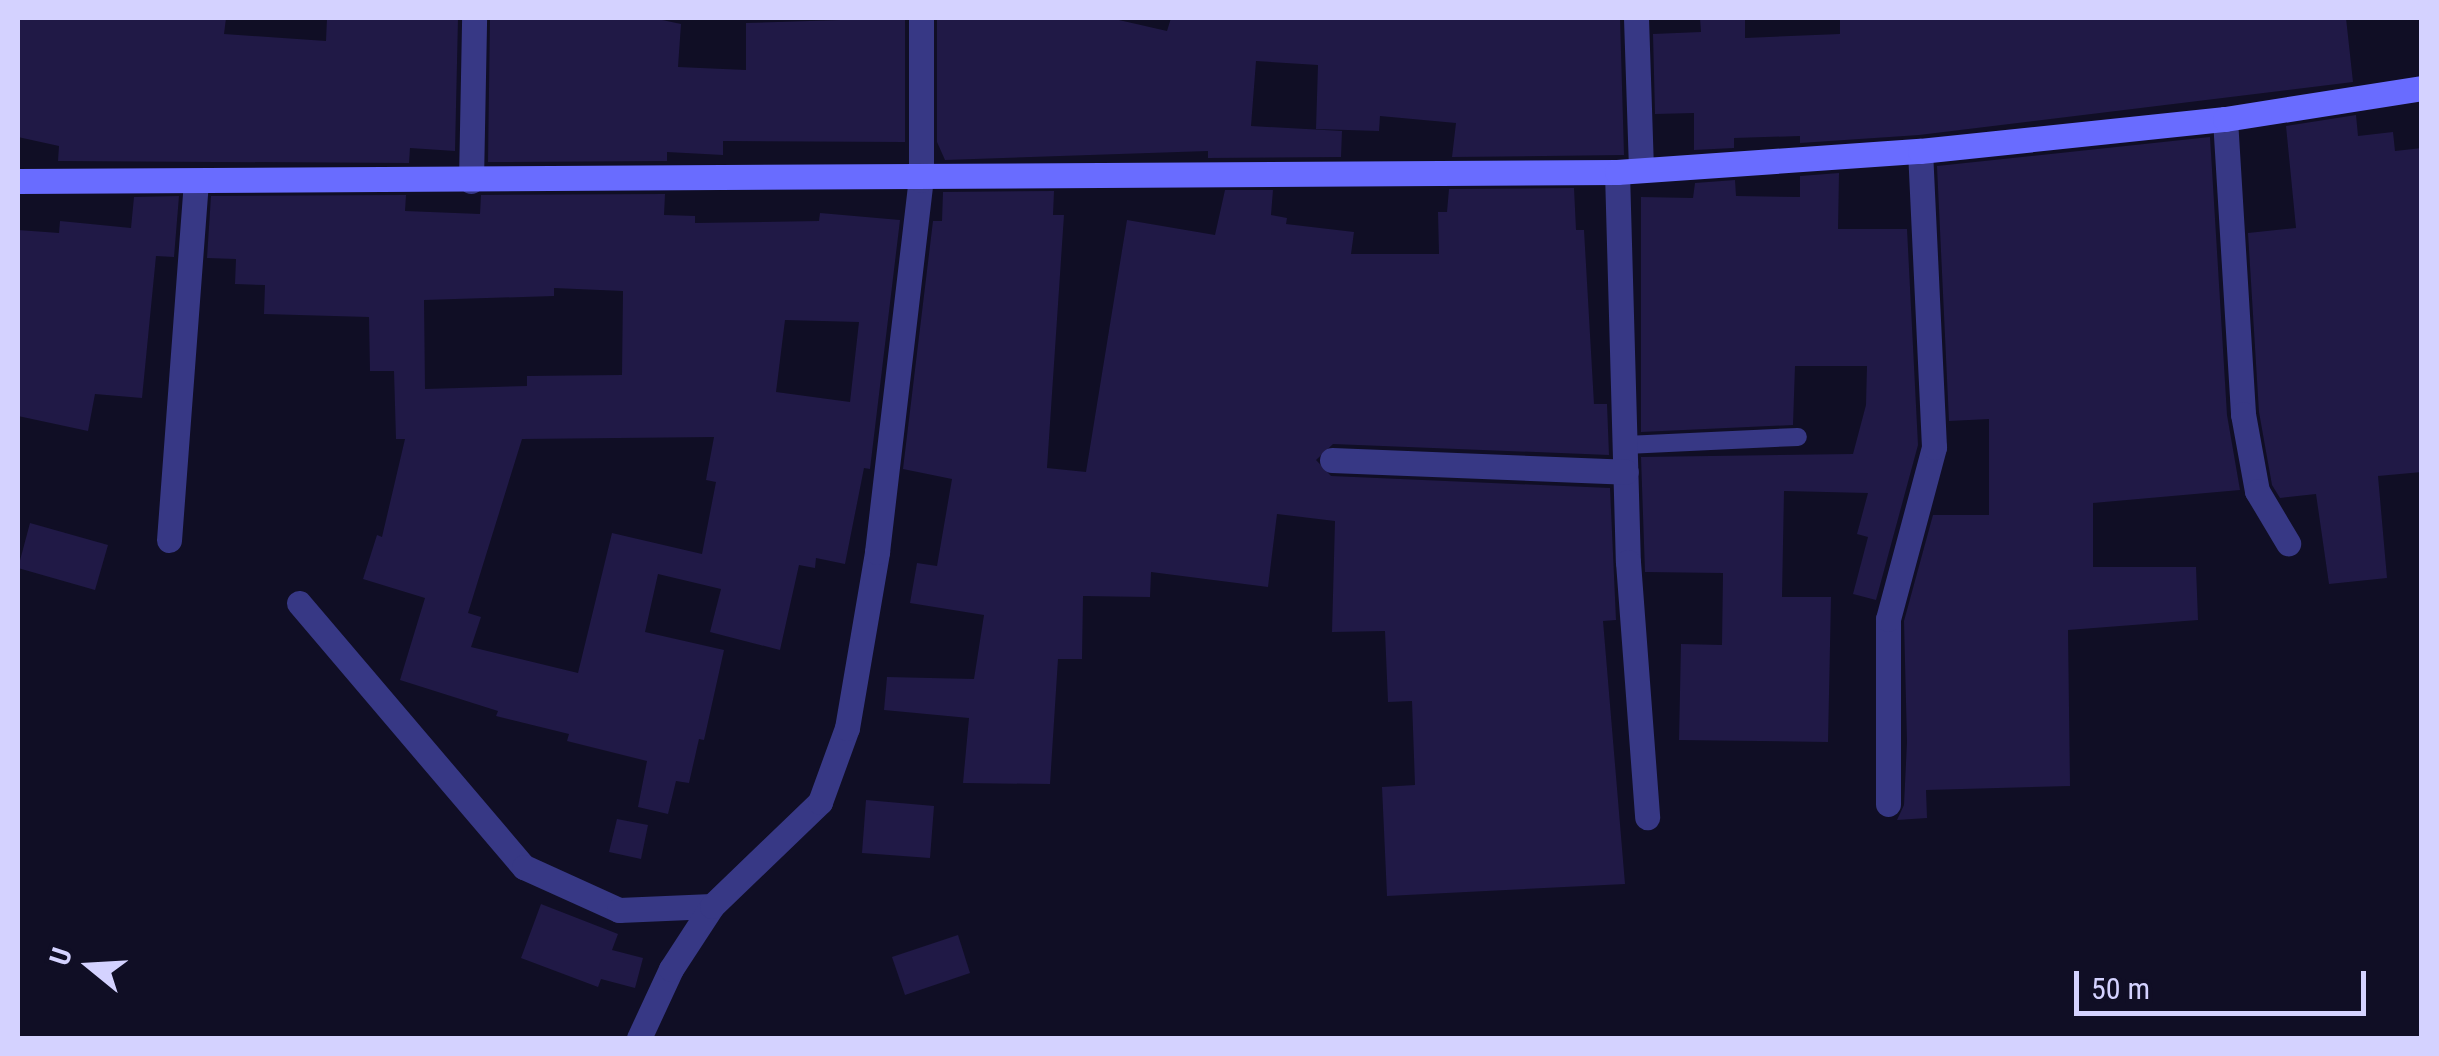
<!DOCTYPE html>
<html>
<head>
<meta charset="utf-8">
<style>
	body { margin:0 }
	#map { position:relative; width:2439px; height:1056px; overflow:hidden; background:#100e25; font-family:"Roboto Condensed",sans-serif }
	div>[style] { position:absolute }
	.building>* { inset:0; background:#201946 }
	.lane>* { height:18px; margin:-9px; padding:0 9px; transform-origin:9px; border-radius:9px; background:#373885 }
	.street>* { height:25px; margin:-12.5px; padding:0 12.5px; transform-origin:12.5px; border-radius:12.5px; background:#373885 }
	.secondary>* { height:25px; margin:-12.5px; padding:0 12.5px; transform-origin:12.5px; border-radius:12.5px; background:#696cff }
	span { translate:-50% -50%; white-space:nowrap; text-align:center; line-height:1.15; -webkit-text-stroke:8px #100e25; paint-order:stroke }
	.frame { position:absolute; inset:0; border:20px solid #d4d2ff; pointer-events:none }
	.north { position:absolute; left:40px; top:916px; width:100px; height:100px; -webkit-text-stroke:8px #100e25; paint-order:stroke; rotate:288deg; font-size:28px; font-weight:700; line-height:40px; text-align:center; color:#d4d2ff }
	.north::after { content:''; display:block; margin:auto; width:35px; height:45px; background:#d4d2ff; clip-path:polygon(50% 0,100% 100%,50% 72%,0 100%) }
	.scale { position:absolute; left:2074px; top:971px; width:292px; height:45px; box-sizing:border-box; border:5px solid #d4d2ff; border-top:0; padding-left:12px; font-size:30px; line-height:35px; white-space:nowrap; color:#d4d2ff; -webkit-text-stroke:8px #100e25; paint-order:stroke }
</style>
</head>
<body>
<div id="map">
	<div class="building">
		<div style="clip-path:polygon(18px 18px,226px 18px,224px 34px,326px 41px,327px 18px,458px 18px,455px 151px,410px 148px,409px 163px,58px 161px,59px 146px,18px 137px)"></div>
		<div style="clip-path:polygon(490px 18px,653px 18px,681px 24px,678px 67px,746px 70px,746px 23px,905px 18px,905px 142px,723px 141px,723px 155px,667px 152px,667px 161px,488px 162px)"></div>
		<div style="clip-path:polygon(937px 18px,1110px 18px,1167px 31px,1171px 18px,1620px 18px,1624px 155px,1452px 157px,1456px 123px,1380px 116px,1379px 131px,1316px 129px,1318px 65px,1256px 61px,1251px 126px,1342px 131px,1341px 157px,1208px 158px,1208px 151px,945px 160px,937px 142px)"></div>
		<div style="clip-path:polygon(1700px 18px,1745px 18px,1745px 38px,1840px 34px,1840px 18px,2346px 18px,2353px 82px,1919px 135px,1800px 143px,1800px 136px,1734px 138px,1734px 148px,1694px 150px,1694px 113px,1655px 114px,1653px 34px,1701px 32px)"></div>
		<div style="clip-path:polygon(2356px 115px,2358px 136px,2393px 132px,2395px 151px,2422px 148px,2422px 472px,2378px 476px,2387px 578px,2329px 584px,2316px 494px,2280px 498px,2272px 485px,2259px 412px,2248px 233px,2296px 228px,2286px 126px)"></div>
		<div style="clip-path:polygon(2210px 137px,2227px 415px,2240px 490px,2093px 503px,2093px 567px,2196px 567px,2198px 620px,2068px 630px,2070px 786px,1926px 790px,1927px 818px,1897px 820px,1904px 805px,1907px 742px,1904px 621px,1933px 515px,1989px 515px,1989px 419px,1949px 421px,1937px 166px)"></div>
		<div style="clip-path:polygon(1839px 173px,1838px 229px,1907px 229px,1918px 445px,1876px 600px,1853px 594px,1868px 537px,1857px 534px,1868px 493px,1784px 491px,1782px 597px,1831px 597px,1828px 742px,1679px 740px,1681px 644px,1722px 645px,1723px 573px,1645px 572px,1641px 457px,1853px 454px,1866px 405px,1867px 366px,1795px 366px,1793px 425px,1641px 432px,1641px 197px,1693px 198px,1695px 183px,1735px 180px,1736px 196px,1800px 197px,1800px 176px)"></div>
		<div style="clip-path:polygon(1574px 188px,1576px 230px,1584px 230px,1594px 404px,1607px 404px,1609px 455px,1333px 444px,1316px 460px,1331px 476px,1610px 488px,1616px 620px,1603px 621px,1625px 884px,1387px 896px,1382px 787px,1415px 785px,1412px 701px,1388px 702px,1385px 631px,1332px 632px,1335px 521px,1277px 514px,1268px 587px,1151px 572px,1150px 597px,1083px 596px,1082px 659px,1058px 659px,1050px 784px,963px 783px,969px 718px,884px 710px,887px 677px,974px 679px,984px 615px,910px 603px,917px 563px,937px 566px,952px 479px,903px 469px,933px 221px,942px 221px,943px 192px,1054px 191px,1053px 215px,1064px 215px,1047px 468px,1086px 472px,1127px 220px,1215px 235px,1225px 190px,1273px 190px,1271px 215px,1287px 218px,1286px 224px,1354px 232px,1351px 254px,1439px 254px,1438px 212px,1447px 212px,1449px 189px)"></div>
		<div style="clip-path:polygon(evenodd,665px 194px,664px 215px,695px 216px,695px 223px,819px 221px,820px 213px,900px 220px,870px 469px,864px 468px,845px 564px,816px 558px,815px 568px,799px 565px,780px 650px,710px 632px,721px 589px,658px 574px,645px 632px,724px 650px,704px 740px,699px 739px,689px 783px,676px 781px,668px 814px,638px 807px,647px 761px,567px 741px,569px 734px,496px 716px,498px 711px,400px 680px,425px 598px,363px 579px,377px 535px,382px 537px,405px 439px,396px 439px,394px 371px,370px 371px,369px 317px,264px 314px,265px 285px,235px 284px,236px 259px,207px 258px,211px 196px,406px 195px,405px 211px,480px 214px,481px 195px,665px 194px,554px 288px,623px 291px,622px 375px,527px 376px,527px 386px,425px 389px,424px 300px,554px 296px,554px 288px,665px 194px,785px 320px,859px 322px,850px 402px,776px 392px,785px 320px,665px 194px,714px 437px,706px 480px,716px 482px,702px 554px,612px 533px,578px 673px,471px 647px,481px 617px,468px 613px,522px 439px,714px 437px)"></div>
		<div style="clip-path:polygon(179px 196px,174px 257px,156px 256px,142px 398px,95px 394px,88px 431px,18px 416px,18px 230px,59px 233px,60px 221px,131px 228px,134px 197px)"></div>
		<div style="clip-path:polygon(30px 523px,108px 545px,95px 590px,18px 568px)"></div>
		<div style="clip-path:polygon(866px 800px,934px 806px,930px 858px,862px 853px)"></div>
		<div style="clip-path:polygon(617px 819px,648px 825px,641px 859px,609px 852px)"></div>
		<div style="clip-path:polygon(541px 904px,618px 934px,612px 950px,643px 958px,635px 988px,601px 979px,598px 987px,521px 958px)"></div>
		<div style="clip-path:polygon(958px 935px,970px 973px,905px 995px,892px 957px)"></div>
	</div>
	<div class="lane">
		<div style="left:1626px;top:445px;width:172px;rotate:-2.7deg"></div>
	</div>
	<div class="street">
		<div style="left:1636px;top:18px;width:152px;rotate:88.1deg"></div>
		<div style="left:2225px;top:119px;width:296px;rotate:86.5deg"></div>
		<div style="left:2243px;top:414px;width:78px;rotate:79.7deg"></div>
		<div style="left:2257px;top:491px;width:61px;rotate:59.2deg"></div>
		<div style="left:1617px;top:172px;width:390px;rotate:88.4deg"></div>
		<div style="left:1628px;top:562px;width:256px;rotate:85.7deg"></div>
		<div style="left:471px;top:181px;width:163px;rotate:-88.9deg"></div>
		<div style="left:1332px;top:460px;width:294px;rotate:2.3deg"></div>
		<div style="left:169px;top:540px;width:358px;rotate:-85.7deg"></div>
		<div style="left:299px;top:603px;width:347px;rotate:49.6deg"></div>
		<div style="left:524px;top:867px;width:104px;rotate:24.4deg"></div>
		<div style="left:619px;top:910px;width:93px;rotate:-2.5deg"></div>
		<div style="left:1888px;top:804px;width:185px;rotate:-90deg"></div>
		<div style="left:1888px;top:619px;width:178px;rotate:-75deg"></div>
		<div style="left:1934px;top:447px;width:296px;rotate:-92.7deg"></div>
		<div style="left:639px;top:1038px;width:76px;rotate:-65.1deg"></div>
		<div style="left:671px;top:969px;width:75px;rotate:-56.9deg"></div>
		<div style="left:712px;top:906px;width:150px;rotate:-43.9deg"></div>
		<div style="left:820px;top:802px;width:79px;rotate:-70deg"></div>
		<div style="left:847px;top:728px;width:179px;rotate:-80.3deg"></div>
		<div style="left:877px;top:552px;width:375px;rotate:-83.3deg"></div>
		<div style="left:921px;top:180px;width:162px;rotate:-90deg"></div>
	</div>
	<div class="secondary">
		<div style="left:18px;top:181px;width:1599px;rotate:-0.32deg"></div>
		<div style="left:1617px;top:172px;width:304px;rotate:-4deg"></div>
		<div style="left:1920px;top:151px;width:307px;rotate:-6deg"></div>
		<div style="left:2225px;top:119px;width:199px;rotate:-8.9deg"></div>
	</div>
	<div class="frame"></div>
	<div class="north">U</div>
	<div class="scale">50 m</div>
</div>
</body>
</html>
